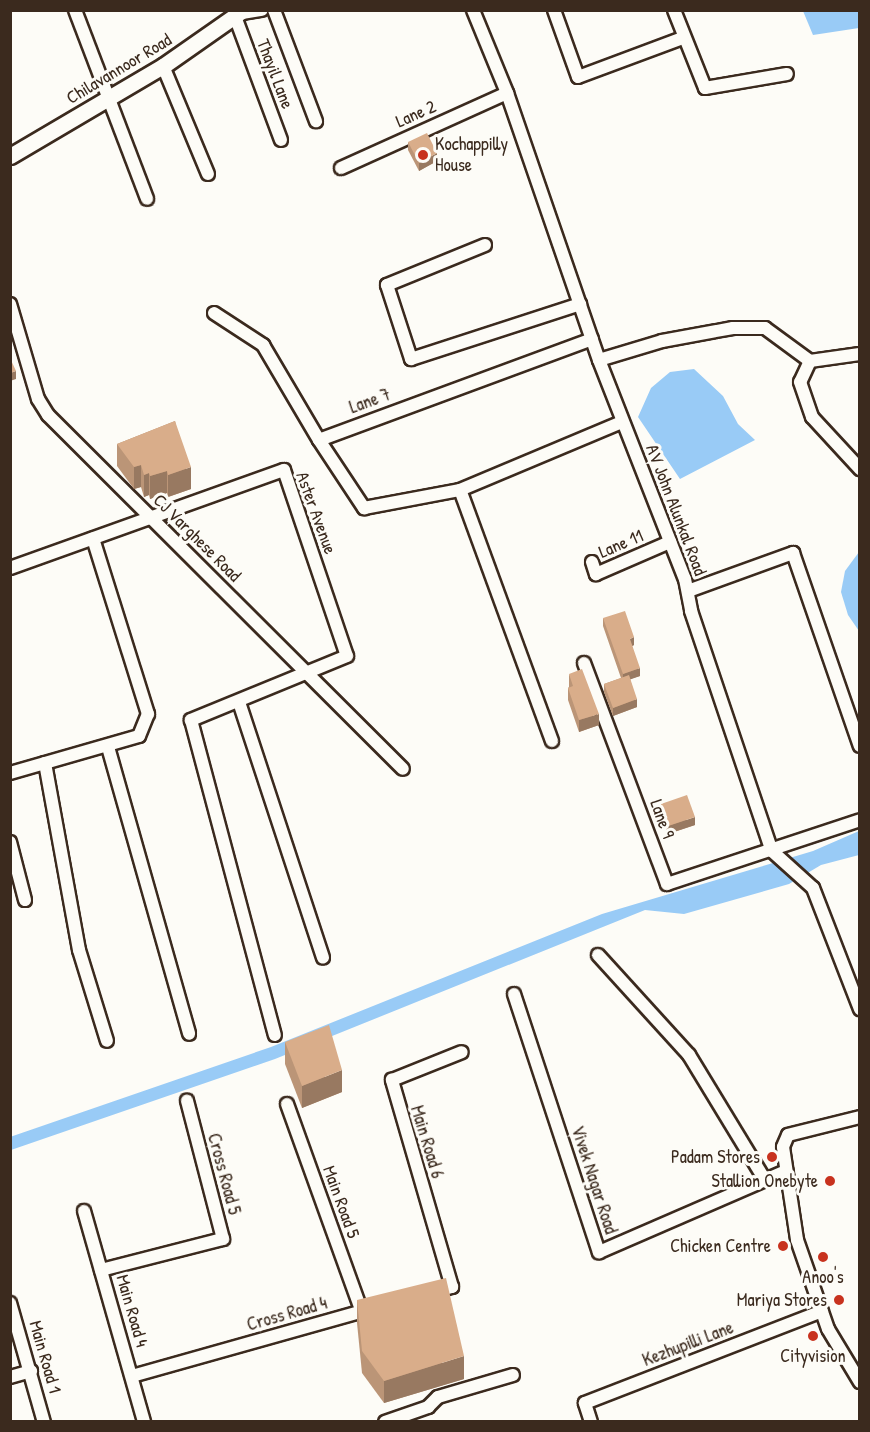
<!DOCTYPE html>
<html>
<head>
<meta charset="utf-8">
<style>
	body { margin:0 }
	#map { position:relative; width:870px; height:1432px; overflow:hidden; background:#fdfcf7; font-family:"Patrick Hand",sans-serif }
	div>[style] { position:absolute }
	.water>* { inset:0; background:#99cbf6 }
	.roads { filter:drop-shadow(2px 0 #3b2a1e) drop-shadow(-2px 0 #3b2a1e) drop-shadow(0 2px #3b2a1e) drop-shadow(0 -2px #3b2a1e) }
	.minor>* { height:12px; margin:-6px; padding:0 6px; transform-origin:6px; border-radius:6px; background:#fdfcf7 }
	.tertiary>* { height:15px; margin:-7.5px; padding:0 7.5px; transform-origin:7.5px; border-radius:7.5px; background:#fdfcf7 }
	.wall>* { inset:0; background:#bb9577 }
	.shaded-wall>* { inset:0; background:#987961 }
	.building>* { inset:0; background:#d9ad8a }
	.dots>* { width:16px; height:16px; translate:-50% -50%; box-sizing:border-box; border:3px solid #fdfcf7; border-radius:50% }
	span { translate:-50% -50%; white-space:nowrap; text-align:center; line-height:1.15; -webkit-text-stroke:6px #fdfcf7; paint-order:stroke }
	.street-label { font-size:18px; color:#3b2a1e }
	.poi-label { font-size:18px; color:#3b2a1e }
	.left { translate:0 -50%; text-align:left }
	.right { translate:-100% -50%; text-align:right }
	.frame { position:absolute; inset:0; border:12px solid #3b2a1e; pointer-events:none }
</style>
</head>
<body>
<div id="map">
	<div class="water">
		<div style="clip-path:polygon(803px 11px,859px 11px,859px 28px,813px 35px)"></div>
		<div style="clip-path:polygon(694px 369px,723px 396px,738px 424px,755px 440px,680px 479px,638px 417px,651px 388px,670px 372px)"></div>
		<div style="clip-path:polygon(859px 552px,859px 631px,848px 615px,841px 592px,845px 571px)"></div>
		<div style="clip-path:polygon(859px 831px,859px 855px,821px 865px,789px 884px,684px 914px,645px 910px,275px 1059px,11px 1150px,10px 1137px,271px 1047px,602px 914px,813px 851px)"></div>
	</div>
	<div class="roads">
		<div class="minor">
			<div style="left:75px;top:10px;width:202px;rotate:69.1deg"></div>
			<div style="left:274px;top:10px;width:119px;rotate:69.3deg"></div>
			<div style="left:473px;top:10px;width:90px;rotate:67.7deg"></div>
			<div style="left:507px;top:93px;width:282px;rotate:71deg"></div>
			<div style="left:599px;top:360px;width:235px;rotate:68.6deg"></div>
			<div style="left:685px;top:579px;width:33px;rotate:79deg"></div>
			<div style="left:691px;top:611px;width:253px;rotate:71.4deg"></div>
			<div style="left:772px;top:851px;width:55px;rotate:42.1deg"></div>
			<div style="left:813px;top:888px;width:130px;rotate:68.8deg"></div>
			<div style="left:554px;top:10px;width:71px;rotate:70.3deg"></div>
			<div style="left:578px;top:77px;width:112px;rotate:-20.4deg"></div>
			<div style="left:674px;top:10px;width:84px;rotate:68.3deg"></div>
			<div style="left:705px;top:88px;width:83px;rotate:-9.7deg"></div>
			<div style="left:242px;top:13px;width:20px;rotate:-9deg"></div>
			<div style="left:236px;top:19px;width:129px;rotate:69.6deg"></div>
			<div style="left:163px;top:66px;width:117px;rotate:67.4deg"></div>
			<div style="left:341px;top:168px;width:182px;rotate:-24.3deg"></div>
			<div style="left:485px;top:245px;width:106px;rotate:157.8deg"></div>
			<div style="left:387px;top:285px;width:78px;rotate:72deg"></div>
			<div style="left:411px;top:359px;width:178px;rotate:-18deg"></div>
			<div style="left:10px;top:304px;width:99px;rotate:73.6deg"></div>
			<div style="left:38px;top:399px;width:19px;rotate:58deg"></div>
			<div style="left:48px;top:415px;width:501px;rotate:44.92deg"></div>
			<div style="left:214px;top:313px;width:59px;rotate:33.1deg"></div>
			<div style="left:263px;top:345px;width:110px;rotate:59.5deg"></div>
			<div style="left:319px;top:440px;width:291px;rotate:-20.3deg"></div>
			<div style="left:599px;top:360px;width:66px;rotate:-16.8deg"></div>
			<div style="left:662px;top:341px;width:72px;rotate:-10.4deg"></div>
			<div style="left:733px;top:328px;width:32px"></div>
			<div style="left:765px;top:328px;width:56px;rotate:36.3deg"></div>
			<div style="left:810px;top:361px;width:50px;rotate:-8deg"></div>
			<div style="left:810px;top:361px;width:23px;rotate:115deg"></div>
			<div style="left:800px;top:382px;width:37px;rotate:71deg"></div>
			<div style="left:812px;top:417px;width:71px;rotate:47.3deg"></div>
			<div style="left:319px;top:440px;width:82px;rotate:56.5deg"></div>
			<div style="left:364px;top:508px;width:98px;rotate:-10.6deg"></div>
			<div style="left:592px;top:562px;width:13px;rotate:72deg"></div>
			<div style="left:596px;top:574px;width:81px;rotate:-23.4deg"></div>
			<div style="left:10px;top:568px;width:291px;rotate:-19.7deg"></div>
			<div style="left:284px;top:470px;width:196px;rotate:71.3deg"></div>
			<div style="left:347px;top:656px;width:169px;rotate:157.7deg"></div>
			<div style="left:191px;top:720px;width:326px;rotate:75.1deg"></div>
			<div style="left:688px;top:591px;width:112px;rotate:-19.9deg"></div>
			<div style="left:793px;top:553px;width:204px;rotate:70.9deg"></div>
			<div style="left:584px;top:663px;width:236px;rotate:69.4deg"></div>
			<div style="left:667px;top:884px;width:203px;rotate:-18.3deg"></div>
			<div style="left:239px;top:702px;width:269px;rotate:71.8deg"></div>
			<div style="left:552px;top:741px;width:267px;rotate:-110.1deg"></div>
			<div style="left:460px;top:490px;width:176px;rotate:-22.8deg"></div>
			<div style="left:108px;top:747px;width:298px;rotate:74.2deg"></div>
			<div style="left:45px;top:763px;width:190px;rotate:79.7deg"></div>
			<div style="left:79px;top:950px;width:95px;rotate:72.9deg"></div>
			<div style="left:10px;top:773px;width:134px;rotate:-16deg"></div>
			<div style="left:139px;top:736px;width:24px;rotate:-68deg"></div>
			<div style="left:148px;top:714px;width:184px;rotate:-107.4deg"></div>
			<div style="left:10px;top:842px;width:60px;rotate:75.5deg"></div>
			<div style="left:598px;top:955px;width:135px;rotate:47.7deg"></div>
			<div style="left:689px;top:1055px;width:146px;rotate:58.7deg"></div>
			<div style="left:514px;top:994px;width:272px;rotate:71.8deg"></div>
			<div style="left:599px;top:1252px;width:204px;rotate:-23.4deg"></div>
			<div style="left:287px;top:1104px;width:221px;rotate:70.2deg"></div>
			<div style="left:860px;top:1117px;width:74px;rotate:166deg"></div>
			<div style="left:788px;top:1135px;width:13px;rotate:113deg"></div>
			<div style="left:783px;top:1147px;width:94px;rotate:81.4deg"></div>
			<div style="left:797px;top:1240px;width:94px;rotate:70.8deg"></div>
			<div style="left:828px;top:1329px;width:62px;rotate:58.9deg"></div>
			<div style="left:84px;top:1211px;width:219px;rotate:74.1deg"></div>
			<div style="left:101px;top:1270px;width:126px;rotate:-14.3deg"></div>
			<div style="left:223px;top:1239px;width:143px;rotate:-104.6deg"></div>
			<div style="left:434px;top:1292px;width:19px;rotate:-16deg"></div>
			<div style="left:452px;top:1287px;width:216px;rotate:-106.2deg"></div>
			<div style="left:392px;top:1080px;width:75px;rotate:-21.8deg"></div>
			<div style="left:10px;top:1303px;width:124px;rotate:74.1deg"></div>
			<div style="left:132px;top:1376px;width:248px;rotate:-15.7deg"></div>
			<div style="left:10px;top:1377px;width:22px;rotate:-16deg"></div>
			<div style="left:385px;top:1422px;width:46px;rotate:-19.2deg"></div>
			<div style="left:428px;top:1407px;width:14px;rotate:-45deg"></div>
			<div style="left:438px;top:1397px;width:78px;rotate:-16.3deg"></div>
			<div style="left:591px;top:1422px;width:20px;rotate:-108deg"></div>
			<div style="left:585px;top:1403px;width:254px;rotate:-21.2deg"></div>
		</div>
		<div class="tertiary">
			<div style="left:10px;top:156px;width:178px;rotate:-30.5deg"></div>
			<div style="left:163px;top:66px;width:98px;rotate:-35deg"></div>
		</div>
	</div>
	<div class="wall">
		<div style="clip-path:polygon(408px 142px,437px 161px,419px 171px,408px 150px)"></div>
		<div style="clip-path:polygon(175px 421px,191px 489px,168px 497px,167px 493px,150px 499px,149px 495px,144px 497px,141px 487px,134px 489px,117px 466px,117px 444px)"></div>
		<div style="clip-path:polygon(603px 618px,634px 645px,632px 646px,640px 676px,630px 679px,637px 707px,613px 716px,604px 692px,604px 684px,621px 678px,603px 626px)"></div>
		<div style="clip-path:polygon(569px 674px,599px 725px,579px 732px,568px 700px,568px 688px,569px 687px)"></div>
		<div style="clip-path:polygon(661px 804px,695px 825px,668px 834px,661px 812px)"></div>
		<div style="clip-path:polygon(285px 1042px,342px 1092px,302px 1108px,285px 1064px)"></div>
		<div style="clip-path:polygon(357px 1300px,464px 1379px,384px 1403px,362px 1373px,357px 1323px)"></div>
	</div>
	<div class="shaded-wall">
		<div style="clip-path:polygon(437px 153px,437px 161px,419px 171px,419px 163px)"></div>
		<div style="clip-path:polygon(16px 371px,16px 379px,10px 381px,10px 373px)"></div>
		<div style="clip-path:polygon(141px 465px,141px 487px,134px 489px,134px 467px)"></div>
		<div style="clip-path:polygon(191px 467px,191px 489px,168px 497px,168px 475px)"></div>
		<div style="clip-path:polygon(167px 471px,167px 493px,150px 499px,150px 476px)"></div>
		<div style="clip-path:polygon(149px 473px,149px 495px,144px 497px,144px 475px)"></div>
		<div style="clip-path:polygon(634px 637px,634px 645px,630px 647px,630px 639px)"></div>
		<div style="clip-path:polygon(640px 668px,640px 676px,623px 682px,623px 674px)"></div>
		<div style="clip-path:polygon(637px 699px,637px 707px,613px 716px,613px 708px)"></div>
		<div style="clip-path:polygon(599px 714px,599px 725px,579px 732px,579px 720px)"></div>
		<div style="clip-path:polygon(695px 817px,695px 825px,668px 834px,668px 826px)"></div>
		<div style="clip-path:polygon(342px 1070px,342px 1092px,302px 1108px,302px 1086px)"></div>
		<div style="clip-path:polygon(464px 1356px,464px 1379px,384px 1403px,384px 1381px)"></div>
	</div>
	<div class="building">
		<div style="clip-path:polygon(427px 133px,437px 153px,419px 163px,408px 142px)"></div>
		<div style="clip-path:polygon(10px 358px,16px 371px,10px 373px)"></div>
		<div style="clip-path:polygon(175px 421px,191px 467px,168px 475px,167px 471px,150px 476px,149px 473px,144px 475px,141px 465px,134px 467px,117px 444px)"></div>
		<div style="clip-path:polygon(625px 611px,634px 637px,630px 639px,640px 668px,623px 674px,603px 618px)"></div>
		<div style="clip-path:polygon(582px 669px,599px 714px,579px 720px,568px 688px,573px 686px,569px 674px)"></div>
		<div style="clip-path:polygon(629px 675px,637px 699px,613px 708px,604px 684px)"></div>
		<div style="clip-path:polygon(687px 795px,695px 817px,668px 826px,661px 804px)"></div>
		<div style="clip-path:polygon(329px 1025px,342px 1070px,302px 1086px,285px 1042px)"></div>
		<div style="clip-path:polygon(446px 1278px,464px 1356px,384px 1381px,362px 1351px,357px 1300px)"></div>
	</div>
	<div class="dots">
		<div style="left:423px;top:155px;background:#c8321e"></div>
		<div style="left:772px;top:1157px;background:#c8321e"></div>
		<div style="left:830px;top:1181px;background:#c8321e"></div>
		<div style="left:783px;top:1246px;background:#c8321e"></div>
		<div style="left:823px;top:1257px;background:#c8321e"></div>
		<div style="left:839px;top:1300px;background:#c8321e"></div>
		<div style="left:813px;top:1336px;background:#c8321e"></div>
	</div>
	<div class="street-label">
		<span style="left:119px;top:69px;rotate:-31deg">Chilavannoor Road</span>
		<span style="left:275px;top:74px;rotate:69deg">Thayil Lane</span>
		<span style="left:416px;top:114px;rotate:-24deg">Lane 2</span>
		<span style="left:370px;top:401px;rotate:-20deg">Lane 7</span>
		<span style="left:676px;top:510px;rotate:69deg">AV John Alunkal Road</span>
		<span style="left:316px;top:513px;rotate:70deg">Aster Avenue</span>
		<span style="left:197px;top:538px;rotate:45deg">CJ Varghese Road</span>
		<span style="left:621px;top:544px;rotate:-23deg">Lane 11</span>
		<span style="left:662px;top:819px;rotate:70deg">Lane 9</span>
		<span style="left:427px;top:1142px;rotate:73deg">Main Road 6</span>
		<span style="left:224px;top:1174px;rotate:75deg">Cross Road 5</span>
		<span style="left:594px;top:1180px;rotate:72deg">Vivek Nagar Road</span>
		<span style="left:341px;top:1202px;rotate:70deg">Main Road 5</span>
		<span style="left:132px;top:1311px;rotate:74deg">Main Road 4</span>
		<span style="left:287px;top:1314px;rotate:-16deg">Cross Road 4</span>
		<span style="left:688px;top:1344px;rotate:-21deg">Kezhupilli Lane</span>
		<span style="left:45px;top:1357px;rotate:74deg">Main Road 1</span>
	</div>
	<div class="poi-label">
		<span class="left" style="left:435px;top:155px">Kochappilly<br>House</span>
		<span class="right" style="left:760px;top:1157px">Padam Stores</span>
		<span class="right" style="left:818px;top:1181px">Stallion Onebyte</span>
		<span class="right" style="left:771px;top:1246px">Chicken Centre</span>
		<span style="left:823px;top:1277px">Anoo's</span>
		<span class="right" style="left:827px;top:1300px">Mariya Stores</span>
		<span style="left:813px;top:1356px">Cityvision</span>
	</div>
	<div class="frame"></div>
</div>
</body>
</html>
